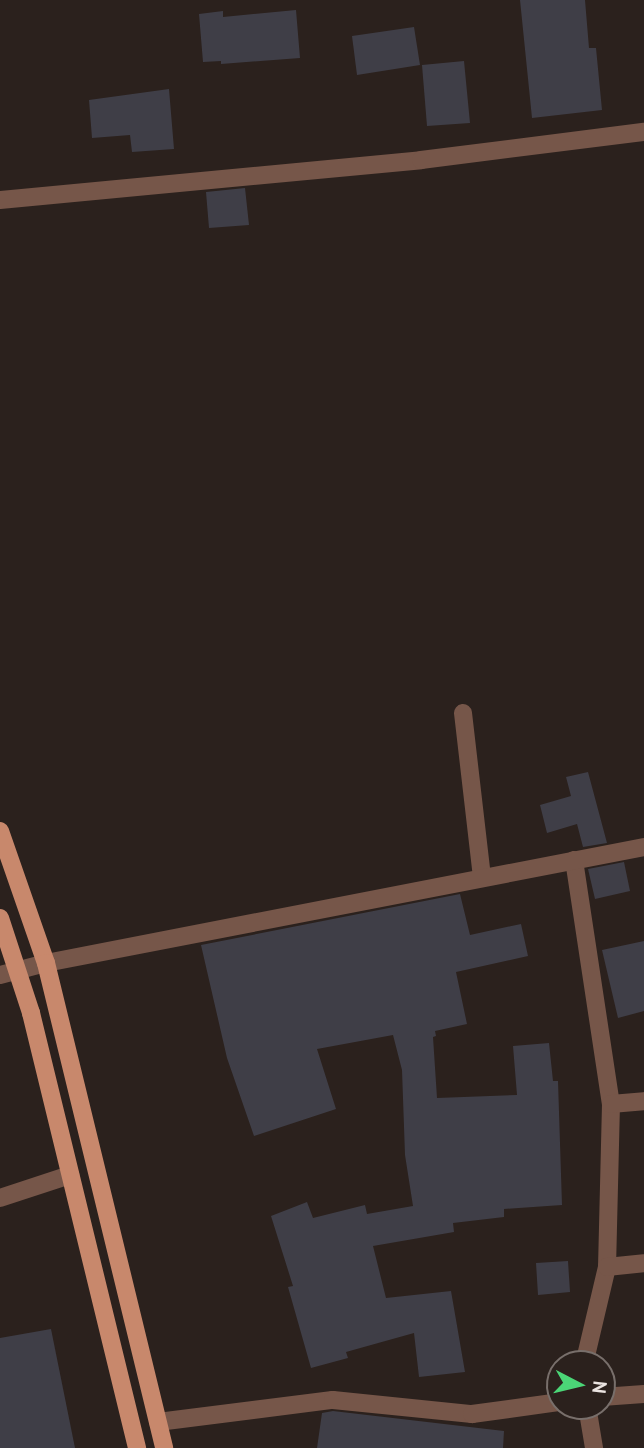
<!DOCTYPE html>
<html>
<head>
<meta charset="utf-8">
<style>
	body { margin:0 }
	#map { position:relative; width:644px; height:1448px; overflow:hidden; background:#2b211d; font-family:"PT Sans",sans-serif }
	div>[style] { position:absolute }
	.building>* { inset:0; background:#3f3e47 }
	.minor>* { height:18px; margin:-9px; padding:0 9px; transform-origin:9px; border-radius:9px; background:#765649 }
	.major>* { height:18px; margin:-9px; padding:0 9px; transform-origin:9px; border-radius:9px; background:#c8886c }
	span { translate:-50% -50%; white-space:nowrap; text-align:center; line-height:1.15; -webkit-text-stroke:6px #2b211d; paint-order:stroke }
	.north { position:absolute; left:546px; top:1350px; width:70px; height:70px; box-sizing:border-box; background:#2b211d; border:2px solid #786f6b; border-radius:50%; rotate:97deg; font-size:19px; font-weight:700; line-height:28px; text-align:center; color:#ebe4e1 }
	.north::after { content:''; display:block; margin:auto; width:24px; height:32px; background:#4bd677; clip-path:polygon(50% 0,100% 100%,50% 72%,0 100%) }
</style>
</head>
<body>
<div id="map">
	<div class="building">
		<div style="clip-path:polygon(520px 0,585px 0,589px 48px,596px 48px,602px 110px,532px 118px)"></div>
		<div style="clip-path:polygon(296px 10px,300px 58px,221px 64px,221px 61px,203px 62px,199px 14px,223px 11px,223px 17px)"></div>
		<div style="clip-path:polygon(414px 27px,420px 65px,357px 75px,352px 36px)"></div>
		<div style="clip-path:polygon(464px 61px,470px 123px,427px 126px,422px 65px)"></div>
		<div style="clip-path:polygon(169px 89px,174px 149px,132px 152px,130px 135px,92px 138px,89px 100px)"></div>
		<div style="clip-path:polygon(245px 188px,249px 225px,209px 228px,206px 192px)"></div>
		<div style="clip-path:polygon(588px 772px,607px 843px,583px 847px,577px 824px,547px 833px,540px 805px,571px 796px,566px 777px)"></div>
		<div style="clip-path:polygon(624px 862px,630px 891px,595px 899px,588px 869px)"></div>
		<div style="clip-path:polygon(460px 894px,470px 935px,521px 924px,528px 956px,456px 972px,467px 1024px,435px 1031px,436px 1036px,433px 1037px,437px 1098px,517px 1095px,513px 1046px,549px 1043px,553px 1081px,558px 1081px,562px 1205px,504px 1209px,504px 1217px,453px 1223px,454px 1232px,373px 1246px,386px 1298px,451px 1291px,465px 1372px,419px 1377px,414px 1333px,346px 1352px,348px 1358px,311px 1368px,288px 1287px,293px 1286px,271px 1216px,307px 1202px,313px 1218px,365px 1205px,367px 1214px,413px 1206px,405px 1155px,402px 1070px,393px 1035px,317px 1049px,336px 1109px,254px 1136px,227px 1058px,201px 945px)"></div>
		<div style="clip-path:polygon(644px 941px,644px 1011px,618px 1018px,602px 950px)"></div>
		<div style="clip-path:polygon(568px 1261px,570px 1292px,538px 1295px,536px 1263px)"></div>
		<div style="clip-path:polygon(51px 1329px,75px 1448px,0 1448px,0 1338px)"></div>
		<div style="clip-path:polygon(333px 1411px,504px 1431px,503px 1448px,317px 1448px,322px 1413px)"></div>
	</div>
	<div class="minor">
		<div style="left:0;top:200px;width:423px;rotate:-5.4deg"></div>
		<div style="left:421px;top:160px;width:225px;rotate:-7.2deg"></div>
		<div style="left:463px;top:713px;width:166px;rotate:83.4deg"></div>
		<div style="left:574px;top:860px;width:247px;rotate:81.4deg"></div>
		<div style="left:611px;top:1104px;width:163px;rotate:91.4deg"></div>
		<div style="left:607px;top:1267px;width:100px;rotate:103.3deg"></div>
		<div style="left:0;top:975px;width:48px;rotate:-14.6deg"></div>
		<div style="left:46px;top:963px;width:609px;rotate:-10.98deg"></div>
		<div style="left:611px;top:1104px;width:33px;rotate:-5deg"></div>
		<div style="left:0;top:1198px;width:74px;rotate:-18.2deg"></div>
		<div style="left:607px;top:1267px;width:37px;rotate:-6deg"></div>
		<div style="left:602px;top:1397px;width:42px;rotate:-4.1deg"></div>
		<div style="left:587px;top:1406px;width:43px;rotate:80.5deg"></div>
		<div style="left:158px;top:1422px;width:176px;rotate:-7.2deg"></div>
		<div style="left:333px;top:1400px;width:140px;rotate:5.8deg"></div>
		<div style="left:472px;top:1414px;width:89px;rotate:-7.8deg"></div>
	</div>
	<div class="major">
		<div style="left:0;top:831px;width:140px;rotate:70.8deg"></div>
		<div style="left:46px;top:963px;width:499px;rotate:76.3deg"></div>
		<div style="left:0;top:918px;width:100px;rotate:71.9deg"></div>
		<div style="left:31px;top:1013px;width:448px;rotate:76.3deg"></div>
	</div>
	<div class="north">N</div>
</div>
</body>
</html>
